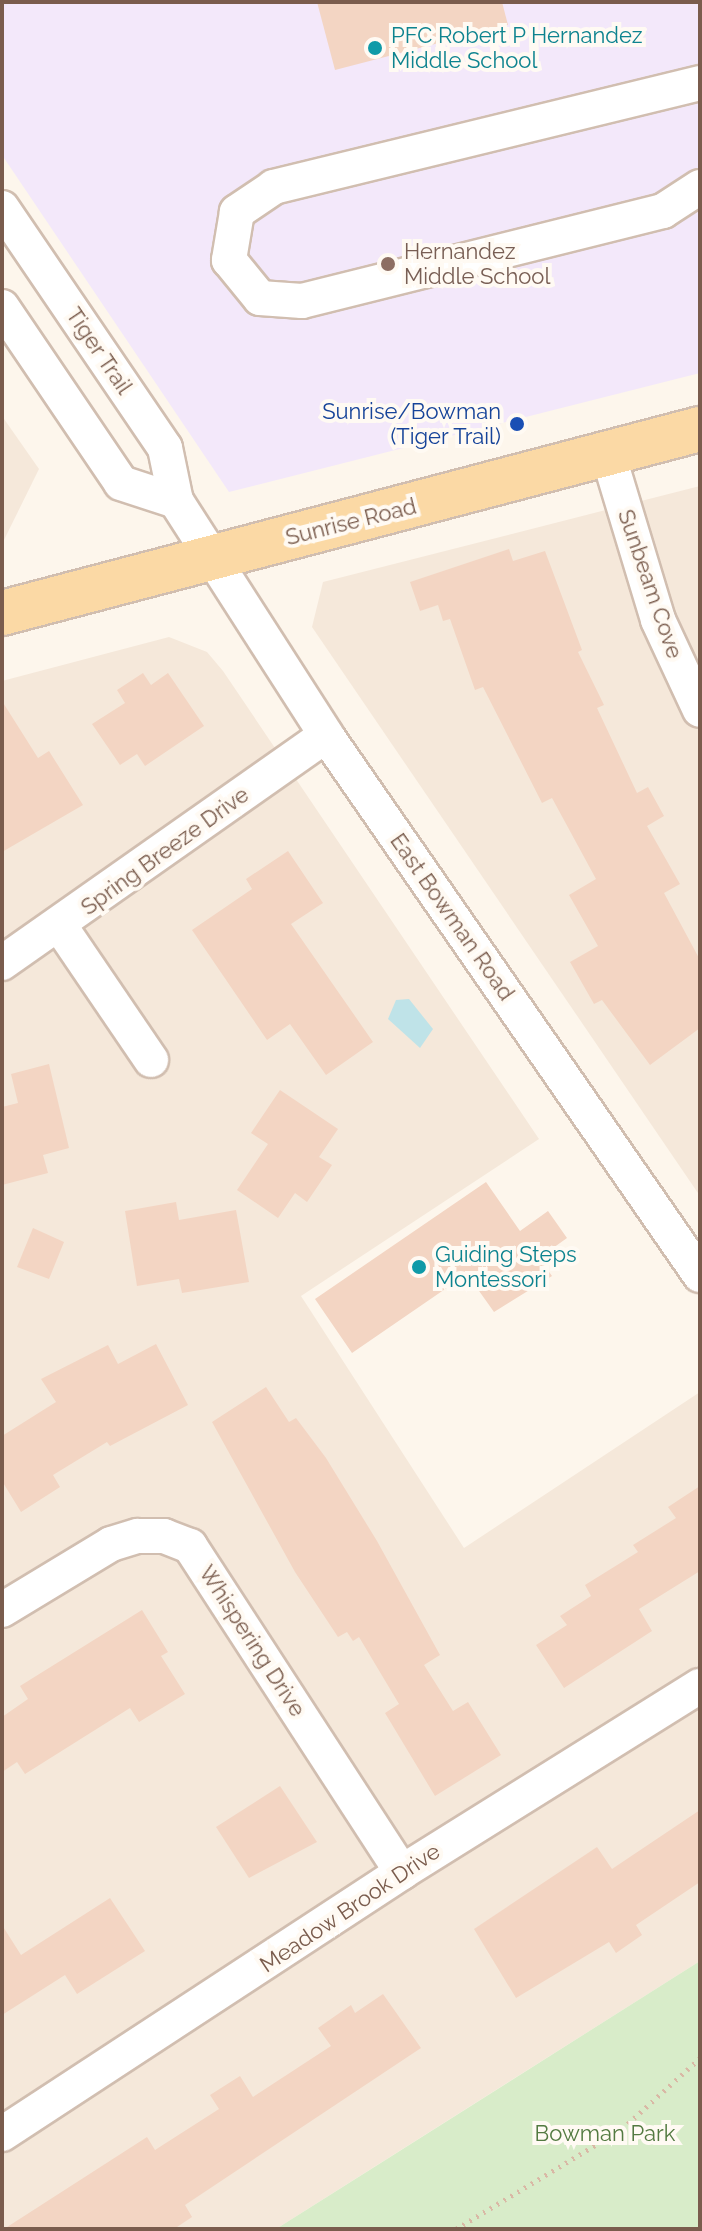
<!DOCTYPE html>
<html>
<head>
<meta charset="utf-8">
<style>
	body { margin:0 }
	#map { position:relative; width:702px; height:2231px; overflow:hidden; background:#fdf6ec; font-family:Raleway,sans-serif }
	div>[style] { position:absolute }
	.residential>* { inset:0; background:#f5e8da }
	.education>* { inset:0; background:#f3e8fa }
	.green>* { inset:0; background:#d8ecc9 }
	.water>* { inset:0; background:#bfe3e8 }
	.building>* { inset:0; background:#f3d5c3 }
	.path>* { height:5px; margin-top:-2.5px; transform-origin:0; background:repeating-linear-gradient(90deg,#d9b8a5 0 2px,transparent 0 8px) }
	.roads { filter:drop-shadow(2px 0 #d1beb0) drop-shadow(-2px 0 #d1beb0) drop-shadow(0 2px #d1beb0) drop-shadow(0 -2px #d1beb0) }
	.minor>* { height:34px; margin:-17px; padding:0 17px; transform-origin:17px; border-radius:17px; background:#fff }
	.major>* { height:44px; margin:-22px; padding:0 22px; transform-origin:22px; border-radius:22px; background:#fbd9a5 }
	.dots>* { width:22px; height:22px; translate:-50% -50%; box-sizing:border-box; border:4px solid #fffaf3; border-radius:50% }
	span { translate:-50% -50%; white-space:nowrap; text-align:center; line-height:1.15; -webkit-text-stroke:8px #fffaf3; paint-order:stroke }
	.culture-label { font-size:22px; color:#0d838f }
	.left { translate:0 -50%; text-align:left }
	.education-label { font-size:22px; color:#785e54 }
	.street-label { font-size:22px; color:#7a5c4d }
	.transit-label { font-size:22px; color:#164399 }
	.right { translate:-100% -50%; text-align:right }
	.park-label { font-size:22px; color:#537a41 }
	.frame { position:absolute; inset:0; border:4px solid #7a5c4d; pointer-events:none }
</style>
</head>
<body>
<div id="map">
	<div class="residential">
		<div style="clip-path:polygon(2px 416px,39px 469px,2px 544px)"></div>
		<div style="clip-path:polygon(700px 486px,700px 1196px,312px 627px,323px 582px)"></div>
		<div style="clip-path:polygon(169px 637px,207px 652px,223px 671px,539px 1139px,301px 1296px,464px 1548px,700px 1392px,700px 1961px,276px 2229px,2px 2229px,2px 681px)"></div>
	</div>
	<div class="education">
		<div style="clip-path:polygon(2px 2px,700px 2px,700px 373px,229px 492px,2px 155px)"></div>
	</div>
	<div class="green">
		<div style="clip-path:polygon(700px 1961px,700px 2229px,276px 2229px,368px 2171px)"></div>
	</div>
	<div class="water">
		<div style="clip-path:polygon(409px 999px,433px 1029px,420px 1048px,388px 1019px,396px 1000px)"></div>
	</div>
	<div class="building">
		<div style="clip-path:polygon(317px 2px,502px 2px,508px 25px,335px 70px)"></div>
		<div style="clip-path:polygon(509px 549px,513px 561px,545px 551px,582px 650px,578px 652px,604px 705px,597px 708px,637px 793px,648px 787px,664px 816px,647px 826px,680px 884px,664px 893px,700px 960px,700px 1028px,650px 1065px,602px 1000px,594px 1004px,570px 962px,598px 946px,569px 895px,596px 879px,552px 798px,542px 803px,483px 687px,475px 690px,450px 619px,443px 621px,438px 605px,420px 611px,410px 582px)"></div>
		<div style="clip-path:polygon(143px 673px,151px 685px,168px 673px,204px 726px,145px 766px,137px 754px,120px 765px,92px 724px,125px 703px,117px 690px)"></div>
		<div style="clip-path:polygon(2px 701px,38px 758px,49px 751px,83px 805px,2px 852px)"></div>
		<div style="clip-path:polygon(288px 851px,323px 903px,291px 924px,373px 1042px,326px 1075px,290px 1024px,267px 1040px,192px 930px,252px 889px,246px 879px)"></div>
		<div style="clip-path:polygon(49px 1064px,69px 1148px,43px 1155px,48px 1173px,2px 1185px,2px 1107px,18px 1103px,11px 1074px)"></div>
		<div style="clip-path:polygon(280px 1090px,338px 1129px,319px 1157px,332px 1165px,307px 1202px,295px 1193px,278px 1218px,237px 1190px,268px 1144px,251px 1133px)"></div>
		<div style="clip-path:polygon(486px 1182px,520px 1231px,548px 1211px,567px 1238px,539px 1258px,552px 1276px,494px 1312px,467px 1274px,352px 1353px,315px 1299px)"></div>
		<div style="clip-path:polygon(176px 1202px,179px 1220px,236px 1210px,249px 1282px,182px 1293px,179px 1279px,137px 1286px,125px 1211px)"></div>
		<div style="clip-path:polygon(33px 1228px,64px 1242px,49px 1279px,17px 1267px)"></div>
		<div style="clip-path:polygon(156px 1344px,188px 1405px,110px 1446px,107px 1442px,53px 1475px,60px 1487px,21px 1512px,2px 1481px,2px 1436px,56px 1402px,41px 1379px,108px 1345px,118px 1364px)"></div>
		<div style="clip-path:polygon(266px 1387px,289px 1422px,296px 1418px,326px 1458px,377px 1541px,440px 1655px,424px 1665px,453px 1711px,468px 1702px,501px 1755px,435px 1796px,385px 1713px,399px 1704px,359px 1637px,353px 1641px,347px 1632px,338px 1637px,295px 1572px,212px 1422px)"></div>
		<div style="clip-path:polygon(700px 1486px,700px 1571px,639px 1609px,652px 1631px,564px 1688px,536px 1645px,567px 1625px,560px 1616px,591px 1596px,585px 1585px,638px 1552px,633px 1545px,676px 1518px,668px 1507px)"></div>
		<div style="clip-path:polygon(142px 1610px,168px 1652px,161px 1656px,185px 1694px,139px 1722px,130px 1708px,25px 1774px,17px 1762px,2px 1772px,2px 1717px,28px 1699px,20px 1686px)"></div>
		<div style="clip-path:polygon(280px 1786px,317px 1842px,249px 1878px,216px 1827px)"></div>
		<div style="clip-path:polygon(700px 1810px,700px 1882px,636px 1925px,642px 1935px,616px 1953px,609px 1942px,516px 1998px,474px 1929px,597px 1847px,612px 1869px)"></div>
		<div style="clip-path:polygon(110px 1898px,145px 1951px,77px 1994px,65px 1975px,2px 2015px,2px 1925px,21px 1955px)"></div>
		<div style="clip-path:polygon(383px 1994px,421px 2048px,185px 2205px,192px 2217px,174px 2229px,4px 2229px,147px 2137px,155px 2150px,219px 2109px,210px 2095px,240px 2076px,253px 2097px,331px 2046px,318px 2028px,351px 2005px,355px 2013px)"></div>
	</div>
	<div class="path">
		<div style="left:456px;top:2229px;width:194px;rotate:-31.1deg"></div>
		<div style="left:622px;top:2129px;width:105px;rotate:-42.3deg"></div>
	</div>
	<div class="roads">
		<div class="minor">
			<div style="left:700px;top:83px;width:439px;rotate:166.3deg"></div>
			<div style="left:274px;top:187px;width:45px;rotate:146deg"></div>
			<div style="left:237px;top:212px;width:49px;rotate:99.5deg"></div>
			<div style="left:229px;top:260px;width:49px;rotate:50.8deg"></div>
			<div style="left:260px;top:298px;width:42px;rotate:4.1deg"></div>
			<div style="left:302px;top:301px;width:372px;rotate:-14deg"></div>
			<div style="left:663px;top:211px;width:44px;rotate:-33deg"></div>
			<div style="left:2px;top:208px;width:290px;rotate:55.8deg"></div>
			<div style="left:165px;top:448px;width:54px;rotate:78.3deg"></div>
			<div style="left:176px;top:501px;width:278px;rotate:57.3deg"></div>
			<div style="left:326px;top:735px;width:657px;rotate:55.29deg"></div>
			<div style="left:2px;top:307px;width:212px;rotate:55.9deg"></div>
			<div style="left:121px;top:483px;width:58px;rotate:18.1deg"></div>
			<div style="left:608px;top:454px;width:173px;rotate:73.2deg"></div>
			<div style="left:658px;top:620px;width:99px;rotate:65deg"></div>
			<div style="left:60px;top:926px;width:162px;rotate:55.8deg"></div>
			<div style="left:2px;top:963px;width:396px;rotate:-35.1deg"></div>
			<div style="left:2px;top:1610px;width:127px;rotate:-31.2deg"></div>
			<div style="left:111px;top:1544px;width:28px;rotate:-17deg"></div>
			<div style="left:138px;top:1536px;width:26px"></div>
			<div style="left:164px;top:1536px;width:28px;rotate:21deg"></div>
			<div style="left:190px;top:1546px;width:389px;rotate:57deg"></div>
			<div style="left:2px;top:2134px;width:478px;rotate:-33.2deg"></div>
			<div style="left:402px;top:1872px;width:351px;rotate:-32deg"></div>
		</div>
		<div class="major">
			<div style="left:2px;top:613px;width:722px;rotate:-14.77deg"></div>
		</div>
	</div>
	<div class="dots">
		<div style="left:375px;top:48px;background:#0f9aa8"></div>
		<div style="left:388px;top:264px;background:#8d6e63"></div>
		<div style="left:517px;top:424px;background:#1a4fb4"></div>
		<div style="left:419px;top:1267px;background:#0f9aa8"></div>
	</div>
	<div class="culture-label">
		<span class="left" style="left:391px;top:48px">PFC Robert P Hernandez<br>Middle School</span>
		<span class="left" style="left:435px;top:1267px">Guiding Steps<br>Montessori</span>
	</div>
	<div class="education-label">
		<span class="left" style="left:404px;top:264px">Hernandez<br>Middle School</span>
	</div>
	<div class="street-label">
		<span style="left:99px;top:351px;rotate:56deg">Tiger Trail</span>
		<span style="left:351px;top:522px;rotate:-14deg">Sunrise Road</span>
		<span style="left:650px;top:584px;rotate:71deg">Sunbeam Cove</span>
		<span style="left:165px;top:851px;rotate:-36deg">Spring Breeze Drive</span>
		<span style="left:452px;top:917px;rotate:55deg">East Bowman Road</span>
		<span style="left:252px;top:1641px;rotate:57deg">Whispering Drive</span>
		<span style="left:350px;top:1908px;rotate:-34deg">Meadow Brook Drive</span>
	</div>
	<div class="transit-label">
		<span class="right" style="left:501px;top:424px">Sunrise/Bowman<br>(Tiger Trail)</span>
	</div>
	<div class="park-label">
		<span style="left:605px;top:2134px">Bowman Park</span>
	</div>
	<div class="frame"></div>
</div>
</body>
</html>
